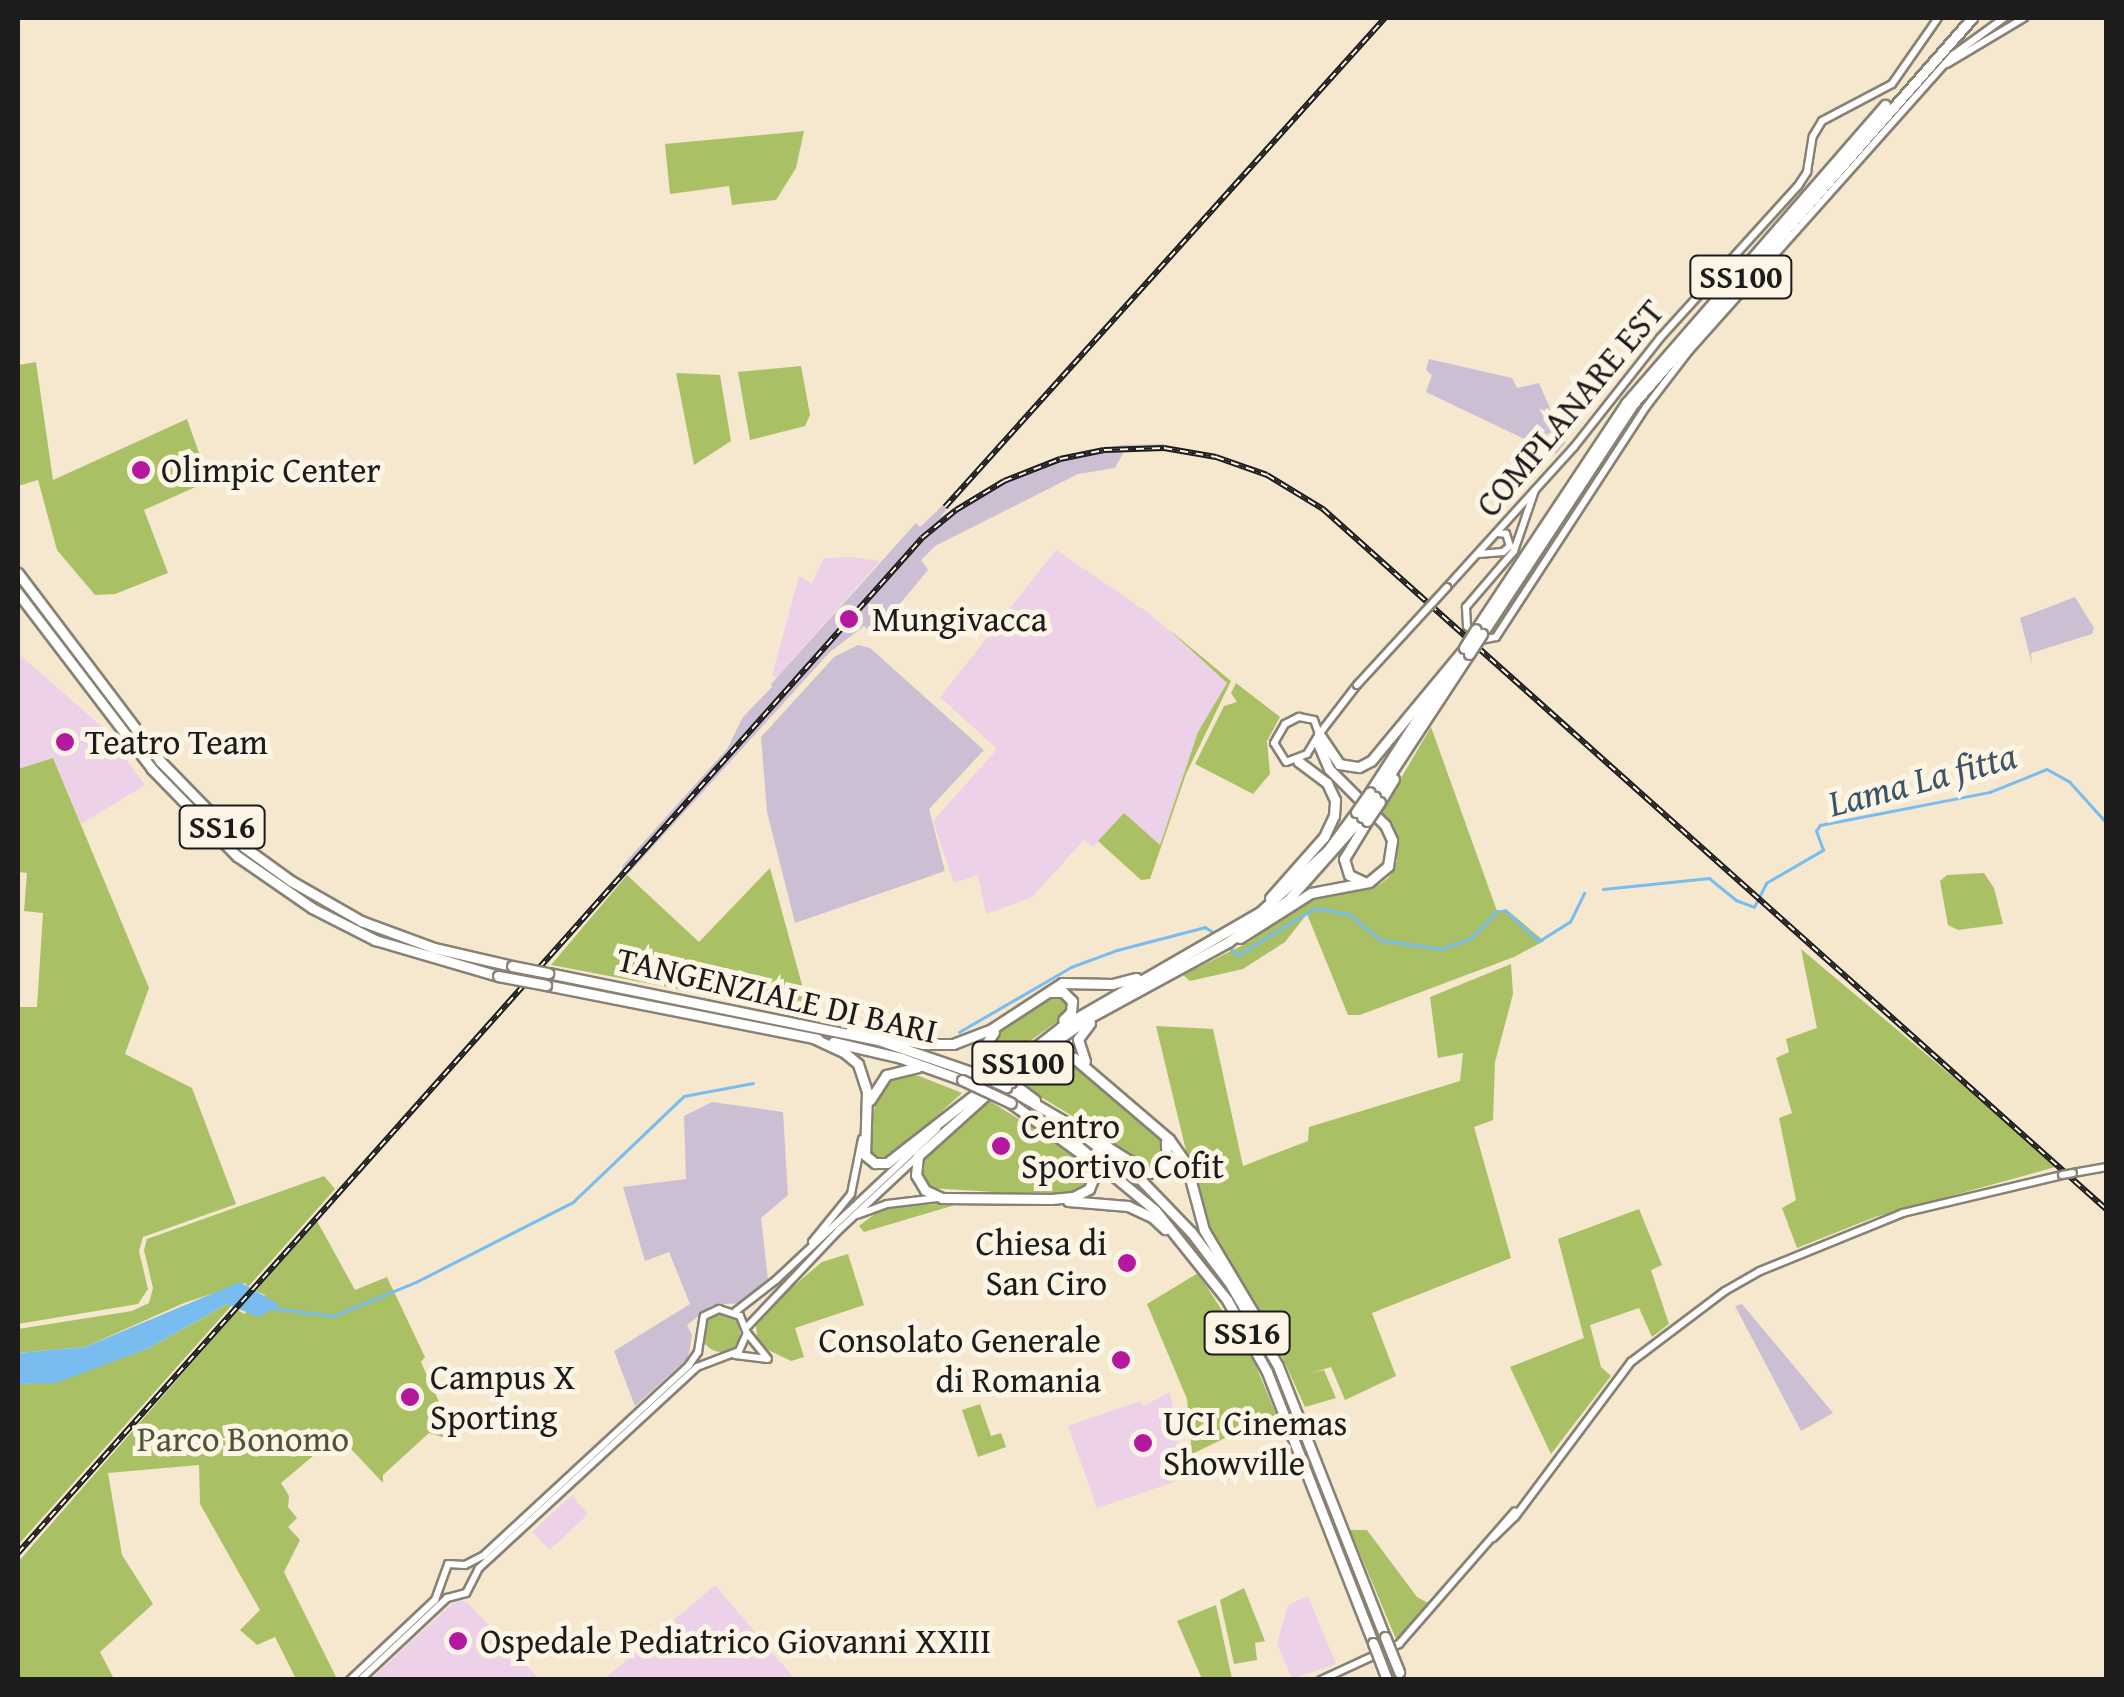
<!DOCTYPE html>
<html>
<head>
<meta charset="utf-8">
<style>
	body { margin:0 }
	#map { position:relative; width:2124px; height:1697px; overflow:hidden; background:#f5e8ce; font-family:"Gentium Book Plus",serif }
	div>[style] { position:absolute }
	.built>* { inset:0; background:#edd1e9 }
	.industrial>* { inset:0; background:#ccbfd4 }
	.green>* { inset:0; background:#aac064 }
	.round { border-radius:50% }
	.water>* { inset:0; background:#79bcef }
	.stream>* { height:2.5px; margin:-1.25px; padding:0 1.25px; transform-origin:1.25px; border-radius:1.25px; background:#79bcef }
	.roads { filter:drop-shadow(2px 0 #888275) drop-shadow(-2px 0 #888275) drop-shadow(0 2px #888275) drop-shadow(0 -2px #888275) }
	.secondary>* { height:6px; margin:-3px; padding:0 3px; transform-origin:3px; border-radius:3px; background:#fff }
	.highway>* { height:9px; margin:-4.5px; padding:0 4.5px; transform-origin:4.5px; border-radius:4.5px; background:#fff }
	.rail>* { height:6px; margin-top:-3px; transform-origin:0; background:repeating-linear-gradient(90deg,#fcf5e5 0 8px,#1c1c1c 0 16px); box-sizing:border-box; border-block:2px solid #1c1c1c }
	.bridges { filter:drop-shadow(2px 0 #888275) drop-shadow(-2px 0 #888275) drop-shadow(0 2px #888275) drop-shadow(0 -2px #888275) }
	.secondary-bridge>* { height:6px; margin:-3px; padding:0 3px; transform-origin:3px; border-radius:3px; background:#fff }
	.highway-bridge>* { height:9px; margin:-4.5px; padding:0 4.5px; transform-origin:4.5px; border-radius:4.5px; background:#fff }
	.dots>* { width:28px; height:28px; translate:-50% -50%; box-sizing:border-box; border:5px solid #fcf5e5; border-radius:50% }
	span { translate:-50% -50%; white-space:nowrap; text-align:center; line-height:1.15; -webkit-text-stroke:10px #fcf5e5; paint-order:stroke }
	.shield-label span { padding:2px 8px; background:#fcf5e5; border:2px solid; border-radius:8px; -webkit-text-stroke-width:0 }
	.shield-label { font-size:32px; color:#1c1c1c; font-weight:700 }
	.street-label { font-size:35px; color:#1c1c1c }
	.poi-label { font-size:35px; color:#1c1c1c }
	.left { translate:0 -50%; text-align:left }
	.right { translate:-100% -50%; text-align:right }
	.park-label { font-size:35px; color:#4e5535 }
	.water-label { font-size:38px; color:#3d5466; font-style:italic }
	.frame { position:absolute; inset:0; border:20px solid #1c1c1c; pointer-events:none }
</style>
</head>
<body>
<div id="map">
	<div class="built">
		<div style="clip-path:polygon(1056px 550px,1150px 614px,1228px 683px,1198px 732px,1160px 846px,1124px 814px,1093px 847px,1084px 840px,1032px 897px,986px 914px,978px 875px,954px 883px,933px 821px,997px 749px,940px 697px)"></div>
		<div style="clip-path:polygon(852px 557px,880px 561px,777px 677px,772px 676px,799px 576px,812px 584px,824px 558px)"></div>
		<div style="clip-path:polygon(18px 653px,102px 727px,145px 785px,81px 824px,53px 758px,18px 769px)"></div>
		<div style="clip-path:polygon(1170px 1392px,1183px 1468px,1174px 1482px,1097px 1508px,1068px 1426px,1140px 1401px,1144px 1406px)"></div>
		<div style="clip-path:polygon(572px 1495px,588px 1514px,550px 1550px,532px 1532px)"></div>
		<div style="clip-path:polygon(715px 1585px,795px 1679px,603px 1680px,666px 1627px)"></div>
		<div style="clip-path:polygon(1308px 1596px,1336px 1664px,1292px 1679px,1277px 1644px,1288px 1605px)"></div>
		<div style="clip-path:polygon(456px 1600px,467px 1602px,539px 1679px,370px 1680px)"></div>
	</div>
	<div class="industrial">
		<div style="clip-path:polygon(1429px 359px,1512px 378px,1517px 388px,1539px 383px,1565px 443px,1556px 454px,1426px 392px,1432px 375px,1426px 370px)"></div>
		<div style="clip-path:polygon(1027px 418px,940px 517px,1000px 480px,1058px 456px,1122px 445px,1164px 444px,1172px 449px,1124px 451px,1115px 468px,1078px 474px,935px 546px,921px 560px,928px 570px,874px 635px,864px 626px,830px 652px,630px 872px,621px 874px,623px 865px,727px 749px,743px 717px,772px 687px,771px 684px,916px 523px,920px 527px,936px 512px)"></div>
		<div style="clip-path:polygon(2075px 597px,2094px 628px,2092px 634px,2031px 653px,2032px 664px,2020px 618px)"></div>
		<div style="clip-path:polygon(858px 645px,870px 648px,984px 750px,929px 809px,945px 871px,795px 923px,767px 812px,761px 737px,834px 657px)"></div>
		<div style="clip-path:polygon(712px 1102px,783px 1112px,788px 1195px,761px 1218px,768px 1280px,743px 1303px,712px 1305px,687px 1325px,692px 1335px,688px 1358px,635px 1406px,614px 1351px,690px 1304px,669px 1252px,645px 1261px,623px 1187px,686px 1179px,684px 1116px)"></div>
		<div style="clip-path:polygon(1742px 1304px,1833px 1413px,1801px 1431px,1735px 1306px)"></div>
	</div>
	<div class="green">
		<div style="clip-path:polygon(804px 131px,796px 168px,776px 200px,732px 205px,729px 186px,670px 194px,665px 144px)"></div>
		<div style="clip-path:polygon(36px 362px,53px 480px,187px 419px,209px 481px,144px 510px,168px 573px,115px 594px,95px 595px,57px 550px,38px 480px,18px 486px,18px 365px)"></div>
		<div style="clip-path:polygon(801px 366px,810px 415px,805px 426px,750px 440px,738px 372px)"></div>
		<div style="clip-path:polygon(676px 373px,720px 375px,731px 441px,694px 465px)"></div>
		<div style="clip-path:polygon(1166px 627px,1231px 681px,1186px 774px,1150px 879px,1141px 880px,1098px 841px,1124px 813px,1160px 845px,1198px 732px,1227px 683px)"></div>
		<div style="clip-path:polygon(1236px 683px,1280px 717px,1267px 741px,1270px 774px,1253px 794px,1195px 764px,1224px 706px,1237px 702px,1231px 693px)"></div>
		<div style="clip-path:polygon(1431px 727px,1497px 911px,1506px 909px,1544px 941px,1514px 957px,1360px 1015px,1348px 1015px,1307px 914px,1285px 942px,1243px 969px,1190px 981px,1183px 975px,1249px 942px,1312px 898px,1335px 889px,1379px 885px,1389px 877px,1397px 861px,1396px 843px,1389px 819px,1381px 812px)"></div>
		<div style="clip-path:polygon(53px 758px,149px 988px,125px 1054px,192px 1088px,236px 1204px,143px 1237px,139px 1251px,148px 1289px,138px 1304px,18px 1324px,18px 1007px,37px 1007px,43px 913px,24px 911px,27px 873px,18px 872px,18px 769px)"></div>
		<div style="clip-path:polygon(770px 868px,810px 1014px,551px 965px,627px 875px,699px 942px)"></div>
		<div style="clip-path:polygon(1984px 873px,1994px 888px,2003px 924px,1958px 930px,1948px 925px,1940px 881px,1947px 875px)"></div>
		<div style="clip-path:polygon(1801px 949px,2059px 1166px,1875px 1217px,1797px 1248px,1782px 1208px,1796px 1200px,1779px 1118px,1792px 1113px,1776px 1058px,1789px 1052px,1786px 1039px,1817px 1028px)"></div>
		<div style="clip-path:polygon(1511px 964px,1513px 994px,1495px 1062px,1493px 1120px,1474px 1127px,1511px 1258px,1372px 1313px,1396px 1376px,1345px 1400px,1331px 1367px,1311px 1373px,1324px 1370px,1336px 1398px,1305px 1407px,1269px 1328px,1203px 1221px,1156px 1026px,1213px 1029px,1243px 1166px,1308px 1141px,1309px 1127px,1460px 1081px,1463px 1053px,1438px 1058px,1430px 997px)"></div>
		<div style="clip-path:polygon(1060px 994px,1069px 1008px,1062px 1018px,994px 1067px,987px 1050px,996px 1034px,1052px 995px)"></div>
		<div style="clip-path:polygon(1048px 1058px,1067px 1058px,1128px 1109px,1160px 1138px,1166px 1160px,1156px 1169px,1141px 1169px,1087px 1125px,1013px 1080px)"></div>
		<div style="clip-path:polygon(903px 1075px,919px 1076px,962px 1093px,901px 1149px,877px 1160px,868px 1146px,877px 1095px,886px 1082px)"></div>
		<div style="clip-path:polygon(988px 1100px,1085px 1160px,1091px 1173px,1087px 1186px,1076px 1194px,1042px 1195px,929px 1188px,921px 1176px,921px 1162px)"></div>
		<div style="clip-path:polygon(324px 1176px,335px 1189px,248px 1287px,245px 1283px,184px 1303px,85px 1347px,18px 1353px,18px 1329px,132px 1311px,149px 1303px,153px 1288px,144px 1250px,147px 1239px)"></div>
		<div style="clip-path:polygon(965px 1202px,864px 1232px,859px 1226px,876px 1213px,894px 1207px)"></div>
		<div style="clip-path:polygon(1639px 1209px,1662px 1265px,1651px 1270px,1669px 1324px,1652px 1337px,1639px 1308px,1590px 1325px,1601px 1367px,1611px 1376px,1551px 1454px,1510px 1367px,1584px 1338px,1558px 1239px)"></div>
		<div style="clip-path:polygon(317px 1221px,355px 1290px,387px 1277px,425px 1357px,421px 1362px,453px 1433px,442px 1437px,429px 1433px,383px 1475px,383px 1483px,338px 1435px,281px 1483px,289px 1496px,288px 1507px,297px 1518px,288px 1527px,300px 1540px,284px 1572px,337px 1679px,296px 1679px,275px 1637px,257px 1645px,240px 1630px,260px 1610px,200px 1504px,199px 1465px,108px 1473px,122px 1555px,153px 1604px,100px 1652px,114px 1679px,18px 1680px,18px 1562px,238px 1310px,244px 1314px,265px 1295px,256px 1291px)"></div>
		<div style="clip-path:polygon(848px 1254px,864px 1305px,795px 1328px,804px 1357px,791px 1361px,758px 1345px,756px 1326px,784px 1294px,822px 1262px)"></div>
		<div style="clip-path:polygon(1198px 1273px,1252px 1357px,1282px 1428px,1270px 1435px,1258px 1422px,1192px 1454px,1187px 1399px,1147px 1304px)"></div>
		<div style="clip-path:polygon(227px 1304px,233px 1304px,18px 1545px,18px 1384px,56px 1382px,147px 1349px)"></div>
		<div class="round" style="left:702px;top:1314px;width:38px;height:38px"></div>
		<div style="clip-path:polygon(980px 1404px,991px 1436px,1001px 1433px,1006px 1447px,978px 1457px,962px 1410px)"></div>
		<div style="clip-path:polygon(1350px 1530px,1367px 1530px,1417px 1597px,1430px 1604px,1396px 1639px)"></div>
		<div style="clip-path:polygon(1244px 1588px,1265px 1641px,1255px 1643px,1257px 1660px,1234px 1664px,1220px 1600px)"></div>
		<div style="clip-path:polygon(1216px 1605px,1232px 1679px,1202px 1679px,1177px 1621px)"></div>
	</div>
	<div class="water">
		<div style="clip-path:polygon(240px 1282px,280px 1305px,258px 1317px,227px 1304px,147px 1349px,56px 1383px,18px 1384px,18px 1353px,85px 1347px)"></div>
	</div>
	<div class="stream">
		<div style="left:1603px;top:889px;width:107px;rotate:-5.9deg"></div>
		<div style="left:1709px;top:878px;width:35px;rotate:39deg"></div>
		<div style="left:1736px;top:900px;width:19px;rotate:21deg"></div>
		<div style="left:1754px;top:907px;width:27px;rotate:-63deg"></div>
		<div style="left:1766px;top:883px;width:66px;rotate:-30.1deg"></div>
		<div style="left:1823px;top:850px;width:20px;rotate:-110deg"></div>
		<div style="left:1816px;top:831px;width:7px;rotate:-56deg"></div>
		<div style="left:1820px;top:825px;width:173px;rotate:-11deg"></div>
		<div style="left:1990px;top:792px;width:61px;rotate:-22deg"></div>
		<div style="left:2047px;top:769px;width:26px;rotate:29deg"></div>
		<div style="left:2070px;top:782px;width:54px;rotate:48deg"></div>
		<div style="left:1229px;top:947px;width:12px;rotate:42deg"></div>
		<div style="left:1238px;top:955px;width:90px;rotate:-31.4deg"></div>
		<div style="left:1315px;top:908px;width:35px;rotate:10deg"></div>
		<div style="left:1349px;top:914px;width:41px;rotate:39.1deg"></div>
		<div style="left:1381px;top:940px;width:61px;rotate:8.5deg"></div>
		<div style="left:1441px;top:949px;width:32px;rotate:-20deg"></div>
		<div style="left:1471px;top:938px;width:37px;rotate:-46deg"></div>
		<div style="left:1497px;top:911px;width:9px"></div>
		<div style="left:1506px;top:911px;width:45px;rotate:42.3deg"></div>
		<div style="left:1539px;top:941px;width:36px;rotate:-32deg"></div>
		<div style="left:1570px;top:922px;width:32px;rotate:-64deg"></div>
		<div style="left:959px;top:1032px;width:129px;rotate:-30.1deg"></div>
		<div style="left:1071px;top:967px;width:49px;rotate:-20.3deg"></div>
		<div style="left:1117px;top:950px;width:91px;rotate:-14.6deg"></div>
		<div style="left:1205px;top:927px;width:13px;rotate:32deg"></div>
		<div style="left:272px;top:1308px;width:63px;rotate:7.4deg"></div>
		<div style="left:334px;top:1316px;width:89px;rotate:-22.5deg"></div>
		<div style="left:416px;top:1282px;width:176px;rotate:-27deg"></div>
		<div style="left:573px;top:1202px;width:153px;rotate:-43.7deg"></div>
		<div style="left:684px;top:1096px;width:70px;rotate:-10.7deg"></div>
	</div>
	<div class="roads">
		<div class="secondary">
			<div style="left:1947px;top:64px;width:90px;rotate:-30.9deg"></div>
			<div style="left:1535px;top:490px;width:65px;rotate:109deg"></div>
			<div style="left:1514px;top:551px;width:74px;rotate:130.6deg"></div>
			<div style="left:1466px;top:607px;width:19px;rotate:87deg"></div>
			<div style="left:1467px;top:626px;width:20px;rotate:45deg"></div>
			<div style="left:1481px;top:640px;width:15px;rotate:-11deg"></div>
			<div style="left:1496px;top:637px;width:275px;rotate:-56.9deg"></div>
			<div style="left:1646px;top:407px;width:71px;rotate:-52.5deg"></div>
			<div style="left:1689px;top:351px;width:397px;rotate:-48.3deg"></div>
			<div style="left:1953px;top:55px;width:63px;rotate:-36deg"></div>
			<div style="left:1479px;top:554px;width:24px;rotate:-5deg"></div>
			<div style="left:1503px;top:552px;width:9px;rotate:-41deg"></div>
			<div style="left:1510px;top:546px;width:13px;rotate:-108deg"></div>
			<div style="left:1506px;top:534px;width:8px;rotate:-173deg"></div>
			<div style="left:1447px;top:587px;width:189px;rotate:-47.8deg"></div>
			<div style="left:1574px;top:447px;width:139px;rotate:-51.7deg"></div>
			<div style="left:1660px;top:338px;width:205px;rotate:-47.8deg"></div>
			<div style="left:1798px;top:186px;width:17px;rotate:-57deg"></div>
			<div style="left:1807px;top:172px;width:36px;rotate:-81deg"></div>
			<div style="left:1813px;top:136px;width:17px;rotate:-59deg"></div>
			<div style="left:1822px;top:121px;width:79px;rotate:-27.9deg"></div>
			<div style="left:1892px;top:84px;width:80px;rotate:-55.1deg"></div>
			<div style="left:1299px;top:717px;width:15px;rotate:11deg"></div>
			<div style="left:1314px;top:720px;width:15px;rotate:70deg"></div>
			<div style="left:1319px;top:734px;width:23px;rotate:121deg"></div>
			<div style="left:1307px;top:754px;width:22px;rotate:159deg"></div>
			<div style="left:1286px;top:762px;width:22px;rotate:-122deg"></div>
			<div style="left:1274px;top:743px;width:22px;rotate:-60deg"></div>
			<div style="left:1285px;top:724px;width:16px;rotate:-27deg"></div>
			<div style="left:1320px;top:733px;width:61px;rotate:-52.4deg"></div>
			<div style="left:2073px;top:1173px;width:34px;rotate:-10deg"></div>
			<div style="left:857px;top:1215px;width:32px;rotate:-20deg"></div>
			<div style="left:887px;top:1204px;width:51px;rotate:-6.7deg"></div>
			<div style="left:812px;top:1242px;width:62px;rotate:-50.9deg"></div>
			<div style="left:851px;top:1194px;width:56px;rotate:-78.7deg"></div>
			<div style="left:736px;top:1311px;width:51px;rotate:-37.8deg"></div>
			<div style="left:776px;top:1280px;width:221px;rotate:-43.2deg"></div>
			<div style="left:747px;top:1327px;width:134px;rotate:-46.5deg"></div>
			<div style="left:839px;top:1230px;width:108px;rotate:-43.1deg"></div>
			<div style="left:747px;top:1333px;width:32px;rotate:51deg"></div>
			<div style="left:735px;top:1355px;width:33px;rotate:7deg"></div>
			<div style="left:1493px;top:1538px;width:30px;rotate:-44deg"></div>
			<div style="left:1515px;top:1517px;width:194px;rotate:-53.2deg"></div>
			<div style="left:1631px;top:1362px;width:118px;rotate:-37.1deg"></div>
			<div style="left:1725px;top:1291px;width:40px;rotate:-29.7deg"></div>
			<div style="left:1760px;top:1271px;width:154px;rotate:-22.1deg"></div>
			<div style="left:1903px;top:1213px;width:163px;rotate:-13.4deg"></div>
			<div style="left:350px;top:1680px;width:117px;rotate:-43.3deg"></div>
			<div style="left:435px;top:1600px;width:38px;rotate:-70deg"></div>
			<div style="left:448px;top:1564px;width:17px;rotate:3deg"></div>
			<div style="left:465px;top:1565px;width:20px;rotate:-27deg"></div>
			<div style="left:483px;top:1556px;width:281px;rotate:-42.8deg"></div>
			<div style="left:689px;top:1365px;width:16px;rotate:-55deg"></div>
			<div style="left:698px;top:1352px;width:36px;rotate:-81deg"></div>
			<div style="left:704px;top:1316px;width:17px;rotate:-25deg"></div>
			<div style="left:719px;top:1309px;width:22px;rotate:18deg"></div>
			<div style="left:740px;top:1316px;width:18px;rotate:68deg"></div>
			<div style="left:747px;top:1333px;width:20px;rotate:114deg"></div>
			<div style="left:739px;top:1351px;width:45px;rotate:159.1deg"></div>
			<div style="left:697px;top:1367px;width:297px;rotate:137.3deg"></div>
			<div style="left:479px;top:1568px;width:28px;rotate:117deg"></div>
			<div style="left:466px;top:1593px;width:20px;rotate:165deg"></div>
			<div style="left:447px;top:1598px;width:120px;rotate:136.7deg"></div>
			<div style="left:1321px;top:1680px;width:86px;rotate:-24.8deg"></div>
			<div style="left:1399px;top:1644px;width:176px;rotate:-48.9deg"></div>
		</div>
		<div class="highway">
			<div style="left:18px;top:573px;width:236px;rotate:52.9deg"></div>
			<div style="left:160px;top:761px;width:120px;rotate:45.7deg"></div>
			<div style="left:244px;top:847px;width:58px;rotate:35.9deg"></div>
			<div style="left:291px;top:881px;width:81px;rotate:29.7deg"></div>
			<div style="left:361px;top:921px;width:78px;rotate:20.3deg"></div>
			<div style="left:434px;top:948px;width:80px;rotate:13deg"></div>
			<div style="left:18px;top:593px;width:221px;rotate:52.7deg"></div>
			<div style="left:152px;top:769px;width:122px;rotate:45.7deg"></div>
			<div style="left:237px;top:856px;width:91px;rotate:34.7deg"></div>
			<div style="left:312px;top:908px;width:71px;rotate:26.9deg"></div>
			<div style="left:375px;top:940px;width:128px;rotate:16.3deg"></div>
			<div style="left:1476px;top:629px;width:271px;rotate:-56.4deg"></div>
			<div style="left:1626px;top:403px;width:395px;rotate:-49deg"></div>
			<div style="left:1482px;top:634px;width:277px;rotate:-56.7deg"></div>
			<div style="left:1634px;top:403px;width:512px;rotate:-48.72deg"></div>
			<div style="left:1319px;top:734px;width:36px;rotate:56deg"></div>
			<div style="left:1339px;top:764px;width:20px;rotate:9deg"></div>
			<div style="left:1359px;top:767px;width:13px;rotate:-27deg"></div>
			<div style="left:1371px;top:761px;width:144px;rotate:-50.3deg"></div>
			<div style="left:1370px;top:792px;width:149px;rotate:-57.1deg"></div>
			<div style="left:1375px;top:797px;width:171px;rotate:-56.7deg"></div>
			<div style="left:1380px;top:802px;width:27px;rotate:-59deg"></div>
			<div style="left:1362px;top:881px;width:14px;rotate:-155deg"></div>
			<div style="left:1349px;top:875px;width:17px;rotate:-107deg"></div>
			<div style="left:1344px;top:859px;width:44px;rotate:-58.8deg"></div>
			<div style="left:1270px;top:898px;width:81px;rotate:-48.5deg"></div>
			<div style="left:1324px;top:837px;width:23px;rotate:-65deg"></div>
			<div style="left:1334px;top:816px;width:16px;rotate:-86deg"></div>
			<div style="left:1335px;top:800px;width:19px;rotate:-115deg"></div>
			<div style="left:1327px;top:783px;width:36px;rotate:-143deg"></div>
			<div style="left:1240px;top:938px;width:84px;rotate:-32.4deg"></div>
			<div style="left:1311px;top:893px;width:59px;rotate:-10.7deg"></div>
			<div style="left:1369px;top:882px;width:25px;rotate:-40deg"></div>
			<div style="left:1388px;top:866px;width:26px;rotate:-81deg"></div>
			<div style="left:1392px;top:840px;width:17px;rotate:-115deg"></div>
			<div style="left:1385px;top:825px;width:79px;rotate:-135deg"></div>
			<div style="left:1329px;top:769px;width:30px;rotate:-113deg"></div>
			<div style="left:548px;top:973px;width:337px;rotate:11.5deg"></div>
			<div style="left:878px;top:1040px;width:108px;rotate:18.9deg"></div>
			<div style="left:546px;top:985px;width:277px;rotate:11.2deg"></div>
			<div style="left:1050px;top:992px;width:13px"></div>
			<div style="left:1063px;top:992px;width:13px;rotate:45deg"></div>
			<div style="left:1072px;top:1001px;width:11px;rotate:95deg"></div>
			<div style="left:1071px;top:1012px;width:11px;rotate:135deg"></div>
			<div style="left:851px;top:1030px;width:73px;rotate:11deg"></div>
			<div style="left:923px;top:1044px;width:30px"></div>
			<div style="left:953px;top:1044px;width:40px;rotate:-21deg"></div>
			<div style="left:990px;top:1030px;width:86px;rotate:-33.1deg"></div>
			<div style="left:1062px;top:983px;width:50px;rotate:1.1deg"></div>
			<div style="left:1112px;top:984px;width:25px;rotate:-14deg"></div>
			<div style="left:813px;top:1038px;width:35px;rotate:25deg"></div>
			<div style="left:845px;top:1053px;width:17px;rotate:40deg"></div>
			<div style="left:858px;top:1064px;width:29px;rotate:72deg"></div>
			<div style="left:867px;top:1092px;width:63px;rotate:91.8deg"></div>
			<div style="left:865px;top:1155px;width:13px;rotate:39deg"></div>
			<div style="left:875px;top:1163px;width:12px"></div>
			<div style="left:887px;top:1163px;width:221px;rotate:-38deg"></div>
			<div style="left:1061px;top:1027px;width:230px;rotate:-30deg"></div>
			<div style="left:1260px;top:912px;width:92px;rotate:-42.4deg"></div>
			<div style="left:1328px;top:850px;width:47px;rotate:-53.6deg"></div>
			<div style="left:833px;top:1042px;width:70px;rotate:13.2deg"></div>
			<div style="left:901px;top:1058px;width:65px;rotate:19.8deg"></div>
			<div style="left:1085px;top:1061px;width:23px;rotate:-108deg"></div>
			<div style="left:1078px;top:1039px;width:20px;rotate:-53deg"></div>
			<div style="left:1031px;top:1063px;width:18px;rotate:-29deg"></div>
			<div style="left:1047px;top:1054px;width:27px;rotate:8deg"></div>
			<div style="left:1074px;top:1058px;width:125px;rotate:40.5deg"></div>
			<div style="left:1169px;top:1139px;width:29px;rotate:55deg"></div>
			<div style="left:1186px;top:1163px;width:69px;rotate:75deg"></div>
			<div style="left:1204px;top:1230px;width:104px;rotate:59.2deg"></div>
			<div style="left:990px;top:1067px;width:21px;rotate:-107deg"></div>
			<div style="left:984px;top:1047px;width:18px;rotate:-56deg"></div>
			<div style="left:1011px;top:1082px;width:30px;rotate:37deg"></div>
			<div style="left:1006px;top:1087px;width:67px;rotate:30.4deg"></div>
			<div style="left:1064px;top:1121px;width:94px;rotate:37.2deg"></div>
			<div style="left:1139px;top:1178px;width:75px;rotate:46.1deg"></div>
			<div style="left:1191px;top:1232px;width:63px;rotate:52.8deg"></div>
			<div style="left:1229px;top:1282px;width:97px;rotate:59.7deg"></div>
			<div style="left:1278px;top:1366px;width:291px;rotate:68.5deg"></div>
			<div style="left:870px;top:1100px;width:30px;rotate:-57deg"></div>
			<div style="left:886px;top:1075px;width:33px;rotate:-14deg"></div>
			<div style="left:1011px;top:1103px;width:94px;rotate:35.9deg"></div>
			<div style="left:1087px;top:1158px;width:20px;rotate:70deg"></div>
			<div style="left:1094px;top:1177px;width:13px;rotate:113deg"></div>
			<div style="left:1089px;top:1189px;width:18px;rotate:153deg"></div>
			<div style="left:1073px;top:1197px;width:22px;rotate:175deg"></div>
			<div style="left:1051px;top:1199px;width:109px;rotate:-179.5deg"></div>
			<div style="left:942px;top:1198px;width:19px;rotate:-155deg"></div>
			<div style="left:925px;top:1190px;width:17px;rotate:-121deg"></div>
			<div style="left:916px;top:1175px;width:19px;rotate:-84deg"></div>
			<div style="left:918px;top:1156px;width:122px;rotate:-42deg"></div>
			<div style="left:1009px;top:1074px;width:95px;rotate:-35.2deg"></div>
			<div style="left:1087px;top:1019px;width:161px;rotate:-28.6deg"></div>
			<div style="left:1228px;top:942px;width:73px;rotate:-35deg"></div>
			<div style="left:1288px;top:900px;width:111px;rotate:-48.3deg"></div>
			<div style="left:1061px;top:1132px;width:122px;rotate:39.7deg"></div>
			<div style="left:1155px;top:1210px;width:115px;rotate:51.3deg"></div>
			<div style="left:1227px;top:1300px;width:82px;rotate:60.9deg"></div>
			<div style="left:1267px;top:1372px;width:291px;rotate:68.6deg"></div>
			<div style="left:1095px;top:1139px;width:64px;rotate:32.2deg"></div>
			<div style="left:1149px;top:1173px;width:20px;rotate:-27deg"></div>
			<div style="left:1167px;top:1164px;width:22px;rotate:-93deg"></div>
			<div style="left:1068px;top:1201px;width:60px;rotate:4.8deg"></div>
			<div style="left:1128px;top:1206px;width:26px;rotate:25deg"></div>
			<div style="left:1152px;top:1217px;width:18px;rotate:43deg"></div>
		</div>
	</div>
	<div class="rail">
		<div style="left:945px;top:507px;width:658px;rotate:-48.02deg"></div>
		<div style="left:18px;top:1553px;width:1359px;rotate:-48.31deg"></div>
		<div style="left:922px;top:538px;width:44px;rotate:-39.5deg"></div>
		<div style="left:956px;top:510px;width:56px;rotate:-31.1deg"></div>
		<div style="left:1004px;top:481px;width:60px;rotate:-21.4deg"></div>
		<div style="left:1060px;top:459px;width:45px;rotate:-11.6deg"></div>
		<div style="left:1104px;top:450px;width:60px;rotate:-1.9deg"></div>
		<div style="left:1164px;top:448px;width:53px;rotate:9.8deg"></div>
		<div style="left:1216px;top:457px;width:54px;rotate:19.4deg"></div>
		<div style="left:1267px;top:475px;width:66px;rotate:31.3deg"></div>
		<div style="left:1323px;top:509px;width:1050px;rotate:41.8deg"></div>
	</div>
	<div class="bridges">
		<div class="secondary-bridge">
			<div style="left:1357px;top:685px;width:133px;rotate:-47.4deg"></div>
			<div style="left:2062px;top:1175px;width:11px;rotate:-10deg"></div>
		</div>
		<div class="highway-bridge">
			<div style="left:1464px;top:648px;width:22px;rotate:-58deg"></div>
			<div style="left:1469px;top:654px;width:24px;rotate:-57deg"></div>
			<div style="left:1356px;top:812px;width:24px;rotate:-55deg"></div>
			<div style="left:1362px;top:817px;width:24px;rotate:-57deg"></div>
			<div style="left:1367px;top:821px;width:23px;rotate:-56deg"></div>
			<div style="left:512px;top:966px;width:37px;rotate:11deg"></div>
			<div style="left:498px;top:976px;width:49px;rotate:10.6deg"></div>
			<div style="left:990px;top:1067px;width:26px;rotate:36deg"></div>
			<div style="left:980px;top:1075px;width:29px;rotate:25deg"></div>
			<div style="left:962px;top:1080px;width:54px;rotate:25.1deg"></div>
			<div style="left:1385px;top:1637px;width:38px;rotate:68deg"></div>
			<div style="left:1373px;top:1643px;width:39px;rotate:69deg"></div>
		</div>
	</div>
	<div class="dots">
		<div style="left:141px;top:470px;background:#b5179e"></div>
		<div style="left:849px;top:619px;background:#b5179e"></div>
		<div style="left:65px;top:742px;background:#b5179e"></div>
		<div style="left:1001px;top:1146px;background:#b5179e"></div>
		<div style="left:1127px;top:1263px;background:#b5179e"></div>
		<div style="left:1121px;top:1360px;background:#b5179e"></div>
		<div style="left:410px;top:1397px;background:#b5179e"></div>
		<div style="left:1143px;top:1443px;background:#b5179e"></div>
		<div style="left:458px;top:1641px;background:#b5179e"></div>
	</div>
	<div class="shield-label">
		<span style="left:1741px;top:277px">SS100</span>
		<span style="left:222px;top:827px">SS16</span>
		<span style="left:1023px;top:1063px">SS100</span>
		<span style="left:1247px;top:1333px">SS16</span>
	</div>
	<div class="street-label">
		<span style="left:1570px;top:408px;rotate:-50deg">COMPLANARE EST</span>
		<span style="left:777px;top:995px;rotate:13deg">TANGENZIALE DI BARI</span>
	</div>
	<div class="poi-label">
		<span class="left" style="left:161px;top:470px">Olimpic Center</span>
		<span class="left" style="left:872px;top:619px">Mungivacca</span>
		<span class="left" style="left:85px;top:742px">Teatro Team</span>
		<span class="left" style="left:1021px;top:1146px">Centro<br>Sportivo Cofit</span>
		<span class="right" style="left:1107px;top:1263px">Chiesa di<br>San Ciro</span>
		<span class="right" style="left:1101px;top:1360px">Consolato Generale<br>di Romania</span>
		<span class="left" style="left:430px;top:1397px">Campus X<br>Sporting</span>
		<span class="left" style="left:1163px;top:1443px">UCI Cinemas<br>Showville</span>
		<span class="left" style="left:480px;top:1641px">Ospedale Pediatrico Giovanni XXIII</span>
	</div>
	<div class="park-label">
		<span style="left:243px;top:1439px">Parco Bonomo</span>
	</div>
	<div class="water-label">
		<span style="left:1922px;top:779px;rotate:-15deg">Lama La fitta</span>
	</div>
	<div class="frame"></div>
</div>
</body>
</html>
